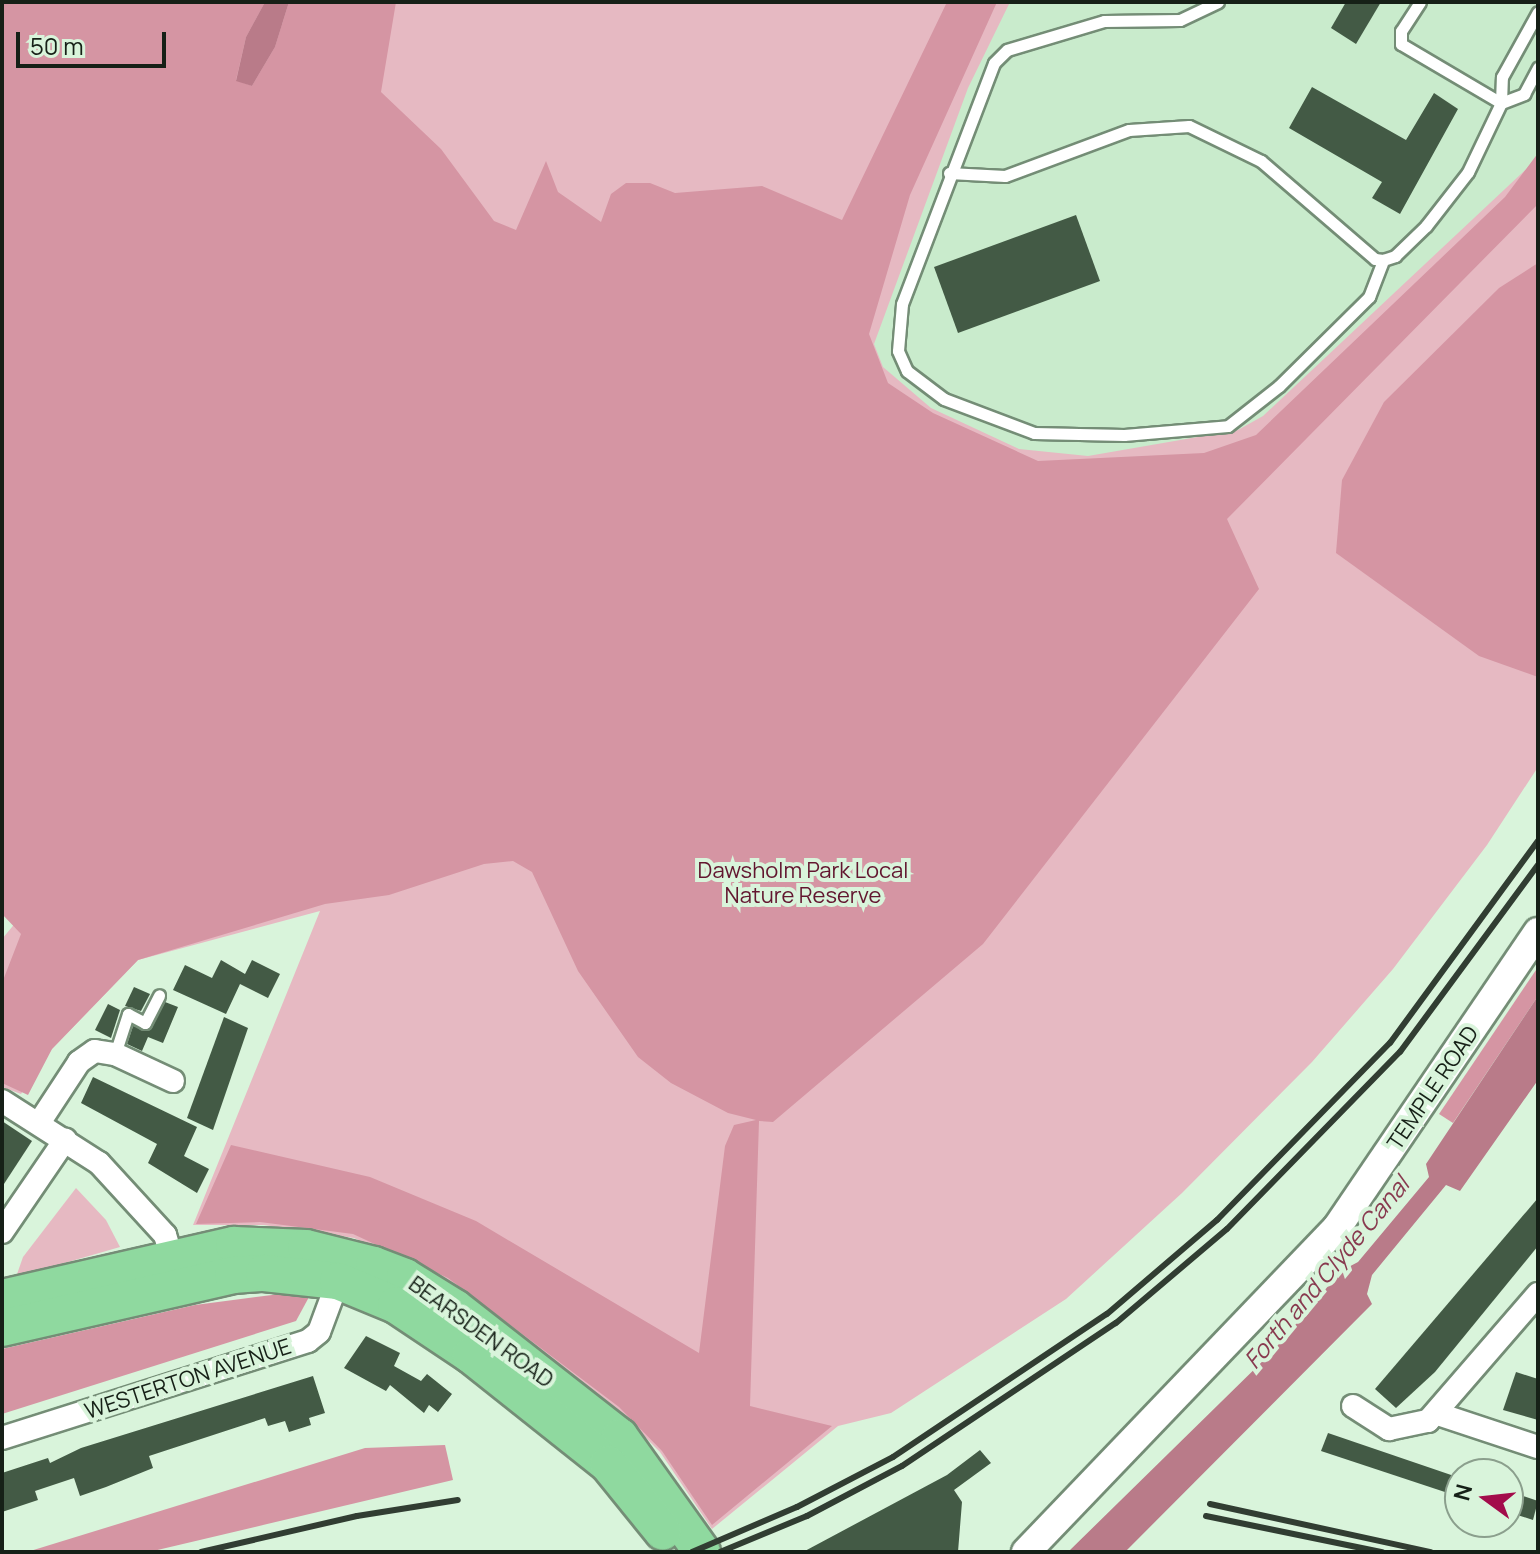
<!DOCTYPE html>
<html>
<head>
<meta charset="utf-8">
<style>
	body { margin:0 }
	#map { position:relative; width:1540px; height:1554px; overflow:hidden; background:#d9f4db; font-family:Manrope,sans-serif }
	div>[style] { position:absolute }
	.built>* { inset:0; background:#c9ebcc }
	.green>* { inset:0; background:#e6b9c2 }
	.forest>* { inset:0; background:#d595a3 }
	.water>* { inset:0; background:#b97b89 }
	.building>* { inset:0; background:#435a45 }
	.roads { filter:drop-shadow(2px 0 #748d76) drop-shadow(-2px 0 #748d76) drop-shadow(0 2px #748d76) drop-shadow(0 -2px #748d76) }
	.service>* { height:11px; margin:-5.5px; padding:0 5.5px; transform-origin:5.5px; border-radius:5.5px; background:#fff }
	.minor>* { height:22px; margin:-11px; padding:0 11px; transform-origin:11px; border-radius:11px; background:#fff }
	.tertiary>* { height:28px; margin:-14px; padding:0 14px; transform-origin:14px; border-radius:14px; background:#fff }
	.primary>* { height:36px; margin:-18px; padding:0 18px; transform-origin:18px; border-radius:18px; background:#8fd99f }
	.rail>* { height:6px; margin:-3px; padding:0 3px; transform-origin:3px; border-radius:3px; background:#313d32 }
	span { translate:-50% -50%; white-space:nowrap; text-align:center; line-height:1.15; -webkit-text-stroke:8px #d9f4db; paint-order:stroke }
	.park-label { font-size:22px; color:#62162f }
	.street-label { font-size:22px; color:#162017 }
	.water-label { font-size:24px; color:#883a4f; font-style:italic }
	.frame { position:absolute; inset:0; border:4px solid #162017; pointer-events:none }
	.north { position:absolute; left:1444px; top:1458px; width:80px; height:80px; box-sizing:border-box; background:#d9f4db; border:2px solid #8b9f8d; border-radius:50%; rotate:285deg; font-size:22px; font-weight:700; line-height:32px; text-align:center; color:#162017 }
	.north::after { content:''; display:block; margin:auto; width:28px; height:36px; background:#a30c4b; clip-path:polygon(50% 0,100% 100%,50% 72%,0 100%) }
	.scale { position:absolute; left:16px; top:32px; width:150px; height:36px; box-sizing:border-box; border:4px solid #162017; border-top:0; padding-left:10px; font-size:24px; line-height:28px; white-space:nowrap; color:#162017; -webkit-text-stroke:6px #d9f4db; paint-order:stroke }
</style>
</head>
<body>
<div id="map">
	<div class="built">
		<div style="clip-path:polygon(997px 2px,1538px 2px,1538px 153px,1505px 197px,1256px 435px,1204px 453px,1038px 461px,933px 413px,888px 382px,869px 334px)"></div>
	</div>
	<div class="green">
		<div style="clip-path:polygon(2px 2px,1010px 2px,968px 88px,874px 344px,883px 367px,931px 408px,1019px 449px,1088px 456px,1238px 430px,1263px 416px,1538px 158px,1538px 767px,1487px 845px,1393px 969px,1312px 1062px,1182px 1193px,1066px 1299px,891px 1413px,838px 1426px,712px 1529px,660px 1452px,618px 1410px,447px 1280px,354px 1238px,264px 1225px,193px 1225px,320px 911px,138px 960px,52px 1049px,21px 1094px,2px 1087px,2px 939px,22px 915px,2px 901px)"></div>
		<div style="clip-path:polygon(76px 1188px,106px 1220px,120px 1247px,16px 1277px,23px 1257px)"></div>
	</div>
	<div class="forest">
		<div style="clip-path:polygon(2px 2px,265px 2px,246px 37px,236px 80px,252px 86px,275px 47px,289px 2px,396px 2px,381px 92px,441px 149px,494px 221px,516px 230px,546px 161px,558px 192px,601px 222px,611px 194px,626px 183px,650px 183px,675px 193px,762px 186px,842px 220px,947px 2px,997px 2px,910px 195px,869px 334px,888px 383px,933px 413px,1038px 461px,1204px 453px,1256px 435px,1505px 197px,1538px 153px,1538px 204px,1227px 519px,1259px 589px,983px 944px,773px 1122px,759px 1121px,750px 1406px,832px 1426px,712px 1525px,662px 1451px,619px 1407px,448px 1278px,353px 1234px,260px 1222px,196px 1224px,231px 1145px,370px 1177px,476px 1221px,699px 1353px,725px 1146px,734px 1125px,756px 1120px,728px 1113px,671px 1083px,638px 1057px,578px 971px,532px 872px,513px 861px,484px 864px,389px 895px,325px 904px,138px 960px,52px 1049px,28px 1095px,2px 1083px,2px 983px,21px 934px,2px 914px)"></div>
		<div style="clip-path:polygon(1538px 263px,1538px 677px,1479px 656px,1336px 553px,1342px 480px,1384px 402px,1499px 288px)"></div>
		<div style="clip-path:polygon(1538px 967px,1538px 996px,1453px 1123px,1439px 1114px)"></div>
		<div style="clip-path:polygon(280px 1294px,309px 1297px,296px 1321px,2px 1414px,2px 1349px,195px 1305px)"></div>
		<div style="clip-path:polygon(445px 1445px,453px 1480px,149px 1552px,27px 1552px,365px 1448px)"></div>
	</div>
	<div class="water">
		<div style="clip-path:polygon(265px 2px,289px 2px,275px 47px,252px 86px,236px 81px,246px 37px)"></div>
		<div style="clip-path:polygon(1538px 996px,1538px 1080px,1460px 1191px,1446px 1185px,1372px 1275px,1367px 1294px,1372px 1304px,1125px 1552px,1068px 1552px,1272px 1352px,1341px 1271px,1358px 1262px,1429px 1177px,1426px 1164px)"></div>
	</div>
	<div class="building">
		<div style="clip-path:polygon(1346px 2px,1381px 2px,1356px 44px,1331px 28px)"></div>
		<div style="clip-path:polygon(1312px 87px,1406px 140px,1434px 93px,1458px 109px,1400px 214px,1372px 198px,1382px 182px,1289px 128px)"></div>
		<div style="clip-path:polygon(1076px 215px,1100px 281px,958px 333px,934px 267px)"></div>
		<div style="clip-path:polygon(221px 960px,245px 974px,252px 960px,280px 974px,268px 998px,240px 984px,226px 1014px,173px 990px,185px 965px,212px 978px)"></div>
		<div style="clip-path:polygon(134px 987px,150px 994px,141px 1011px,125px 1006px)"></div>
		<div style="clip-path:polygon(165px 1002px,178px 1007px,163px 1043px,148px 1037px,142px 1051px,127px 1044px,133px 1026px,150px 1030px)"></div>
		<div style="clip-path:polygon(108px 1004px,120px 1010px,111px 1038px,95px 1030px)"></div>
		<div style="clip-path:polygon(224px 1017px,248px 1028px,213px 1130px,187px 1118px)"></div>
		<div style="clip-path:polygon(93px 1077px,197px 1127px,184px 1156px,209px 1169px,197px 1193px,148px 1163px,157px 1144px,81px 1103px)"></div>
		<div style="clip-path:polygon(2px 1121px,32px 1141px,2px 1187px)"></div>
		<div style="clip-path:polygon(1538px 1198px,1538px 1246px,1435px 1372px,1396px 1408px,1375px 1389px)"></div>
		<div style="clip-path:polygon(366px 1336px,400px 1353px,394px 1366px,421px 1381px,427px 1374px,452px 1394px,438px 1412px,429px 1405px,424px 1413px,390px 1385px,386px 1391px,344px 1368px)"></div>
		<div style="clip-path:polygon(1516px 1372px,1538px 1379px,1538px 1420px,1503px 1410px)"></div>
		<div style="clip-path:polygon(313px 1376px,325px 1413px,309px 1418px,311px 1425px,289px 1432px,285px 1421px,268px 1426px,265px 1418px,149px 1456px,153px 1468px,106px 1487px,80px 1496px,74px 1478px,35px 1491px,38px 1500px,2px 1512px,2px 1473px,48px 1458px,50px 1463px,81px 1448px)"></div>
		<div style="clip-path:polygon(1328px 1433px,1460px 1478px,1460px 1497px,1321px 1451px)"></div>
		<div style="clip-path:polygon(980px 1450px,991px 1463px,954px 1490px,962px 1502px,958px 1552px,803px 1552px,947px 1475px)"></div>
		<div style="clip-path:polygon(1508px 1491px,1538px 1501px,1533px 1520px,1508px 1512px)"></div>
	</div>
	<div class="roads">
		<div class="service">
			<div style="left:1218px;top:2px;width:42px;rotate:154.7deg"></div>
			<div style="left:1180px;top:20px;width:76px;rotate:179.2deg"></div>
			<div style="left:1104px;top:21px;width:101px;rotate:163.4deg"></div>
			<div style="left:1007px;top:50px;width:18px;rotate:135deg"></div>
			<div style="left:994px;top:63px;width:258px;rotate:110.9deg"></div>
			<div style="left:902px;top:304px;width:47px;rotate:94.9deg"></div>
			<div style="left:898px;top:351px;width:22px;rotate:66deg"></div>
			<div style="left:907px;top:371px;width:46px;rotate:37.1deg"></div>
			<div style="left:944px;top:399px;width:96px;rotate:20.7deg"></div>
			<div style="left:1034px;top:433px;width:90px;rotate:1.3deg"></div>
			<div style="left:1124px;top:435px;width:104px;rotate:-4.9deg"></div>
			<div style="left:1228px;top:426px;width:65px;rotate:-38.1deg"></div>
			<div style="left:1279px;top:386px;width:127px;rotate:-44.7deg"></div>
			<div style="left:1369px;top:297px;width:40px;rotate:-69deg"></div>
			<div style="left:1420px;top:2px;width:35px;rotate:123deg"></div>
			<div style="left:1401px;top:31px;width:13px;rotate:90deg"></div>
			<div style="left:1401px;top:44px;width:116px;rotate:30.5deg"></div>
			<div style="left:1501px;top:103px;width:25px;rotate:-21deg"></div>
			<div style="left:1524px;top:94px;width:30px;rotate:-62deg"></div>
			<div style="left:949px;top:173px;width:56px;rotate:3.1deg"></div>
			<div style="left:1005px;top:176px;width:132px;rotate:-20.4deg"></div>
			<div style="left:1129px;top:130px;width:60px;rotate:-3.8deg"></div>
			<div style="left:1189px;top:126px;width:80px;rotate:25.9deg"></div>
			<div style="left:1261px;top:161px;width:150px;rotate:40.7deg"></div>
			<div style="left:1375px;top:259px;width:8px;rotate:7deg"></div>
			<div style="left:1383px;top:260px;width:13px;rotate:-18deg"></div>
			<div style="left:1395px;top:256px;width:43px;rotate:-44.1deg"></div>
			<div style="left:1426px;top:226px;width:68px;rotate:-52.1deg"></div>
			<div style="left:1468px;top:172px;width:76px;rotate:-64.4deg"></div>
			<div style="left:1501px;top:103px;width:26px;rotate:-88deg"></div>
			<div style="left:1502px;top:77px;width:74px;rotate:-61deg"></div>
			<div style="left:115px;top:1054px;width:42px;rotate:-72deg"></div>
			<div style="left:128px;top:1014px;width:19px;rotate:28deg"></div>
			<div style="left:145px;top:1023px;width:31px;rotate:-63deg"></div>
		</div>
		<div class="minor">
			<div style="left:2px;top:1101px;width:115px;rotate:32.6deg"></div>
			<div style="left:99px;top:1163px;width:98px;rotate:47.5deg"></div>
			<div style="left:165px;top:1235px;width:34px;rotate:73deg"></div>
			<div style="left:39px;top:1123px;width:73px;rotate:-56.7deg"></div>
			<div style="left:79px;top:1062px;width:19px;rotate:-35deg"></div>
			<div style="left:95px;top:1051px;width:20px;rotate:9deg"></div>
			<div style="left:115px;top:1054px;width:64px;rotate:25deg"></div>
			<div style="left:2px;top:1232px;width:112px;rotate:-55.6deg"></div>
			<div style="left:1353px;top:1406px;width:43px;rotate:32.6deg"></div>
			<div style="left:1389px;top:1429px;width:40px;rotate:-12deg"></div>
			<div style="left:1428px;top:1421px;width:168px;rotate:-49.1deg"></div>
			<div style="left:1438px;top:1414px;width:105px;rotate:18.3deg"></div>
			<div style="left:2px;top:1438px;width:321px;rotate:-17.6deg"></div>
			<div style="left:308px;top:1341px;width:14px;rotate:-39deg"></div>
			<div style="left:319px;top:1332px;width:54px;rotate:-69.6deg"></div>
		</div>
		<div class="tertiary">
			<div style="left:1026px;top:1552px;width:448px;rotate:-46.2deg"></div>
			<div style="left:1336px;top:1229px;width:359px;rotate:-55.8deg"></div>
		</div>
		<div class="primary">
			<div style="left:2px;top:1298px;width:238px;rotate:-12.9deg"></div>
			<div style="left:234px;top:1245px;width:72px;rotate:2.4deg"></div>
			<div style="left:306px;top:1248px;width:70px;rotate:14deg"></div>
			<div style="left:374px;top:1265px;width:33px;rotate:21deg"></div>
			<div style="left:405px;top:1277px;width:59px;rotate:31.8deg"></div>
			<div style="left:455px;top:1308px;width:209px;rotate:38deg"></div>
			<div style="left:620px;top:1437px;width:141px;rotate:54.5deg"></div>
			<div style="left:2px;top:1328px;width:237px;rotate:-12.9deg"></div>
			<div style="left:233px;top:1275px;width:31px;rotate:-4deg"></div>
			<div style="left:264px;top:1273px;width:74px;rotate:6.2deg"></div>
			<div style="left:338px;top:1281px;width:63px;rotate:22.5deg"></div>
			<div style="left:396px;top:1305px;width:90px;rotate:33.7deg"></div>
			<div style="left:471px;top:1355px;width:175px;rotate:38.5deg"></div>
			<div style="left:608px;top:1464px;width:87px;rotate:51deg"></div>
		</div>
	</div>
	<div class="rail">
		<div style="left:1210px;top:1504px;width:226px;rotate:12.3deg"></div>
		<div style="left:1206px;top:1516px;width:180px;rotate:11.6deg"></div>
		<div style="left:201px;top:1552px;width:160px;rotate:-13deg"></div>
		<div style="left:357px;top:1516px;width:102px;rotate:-9deg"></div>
		<div style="left:692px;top:1552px;width:114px;rotate:-23.2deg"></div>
		<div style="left:797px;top:1507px;width:108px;rotate:-27.5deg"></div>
		<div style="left:893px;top:1457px;width:257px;rotate:-33.8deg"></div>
		<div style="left:1107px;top:1314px;width:145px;rotate:-40.5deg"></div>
		<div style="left:1217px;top:1220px;width:248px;rotate:-45.7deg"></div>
		<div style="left:1390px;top:1043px;width:250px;rotate:-53.8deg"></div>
		<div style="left:720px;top:1552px;width:94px;rotate:-22.5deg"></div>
		<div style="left:807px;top:1516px;width:107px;rotate:-27.8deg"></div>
		<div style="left:902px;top:1466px;width:257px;rotate:-33.8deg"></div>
		<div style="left:1116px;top:1323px;width:145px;rotate:-40.3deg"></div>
		<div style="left:1227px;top:1229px;width:248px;rotate:-45.7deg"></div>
		<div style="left:1400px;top:1052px;width:232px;rotate:-53.6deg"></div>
	</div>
	<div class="park-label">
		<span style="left:803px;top:883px">Dawsholm Park Local<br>Nature Reserve</span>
	</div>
	<div class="street-label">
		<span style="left:1433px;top:1088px;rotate:-56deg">TEMPLE ROAD</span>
		<span style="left:481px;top:1332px;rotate:36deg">BEARSDEN ROAD</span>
		<span style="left:188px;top:1379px;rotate:-18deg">WESTERTON AVENUE</span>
	</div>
	<div class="water-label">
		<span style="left:1326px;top:1272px;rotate:-50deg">Forth and Clyde Canal</span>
	</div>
	<div class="frame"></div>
	<div class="north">N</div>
	<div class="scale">50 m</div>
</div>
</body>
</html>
